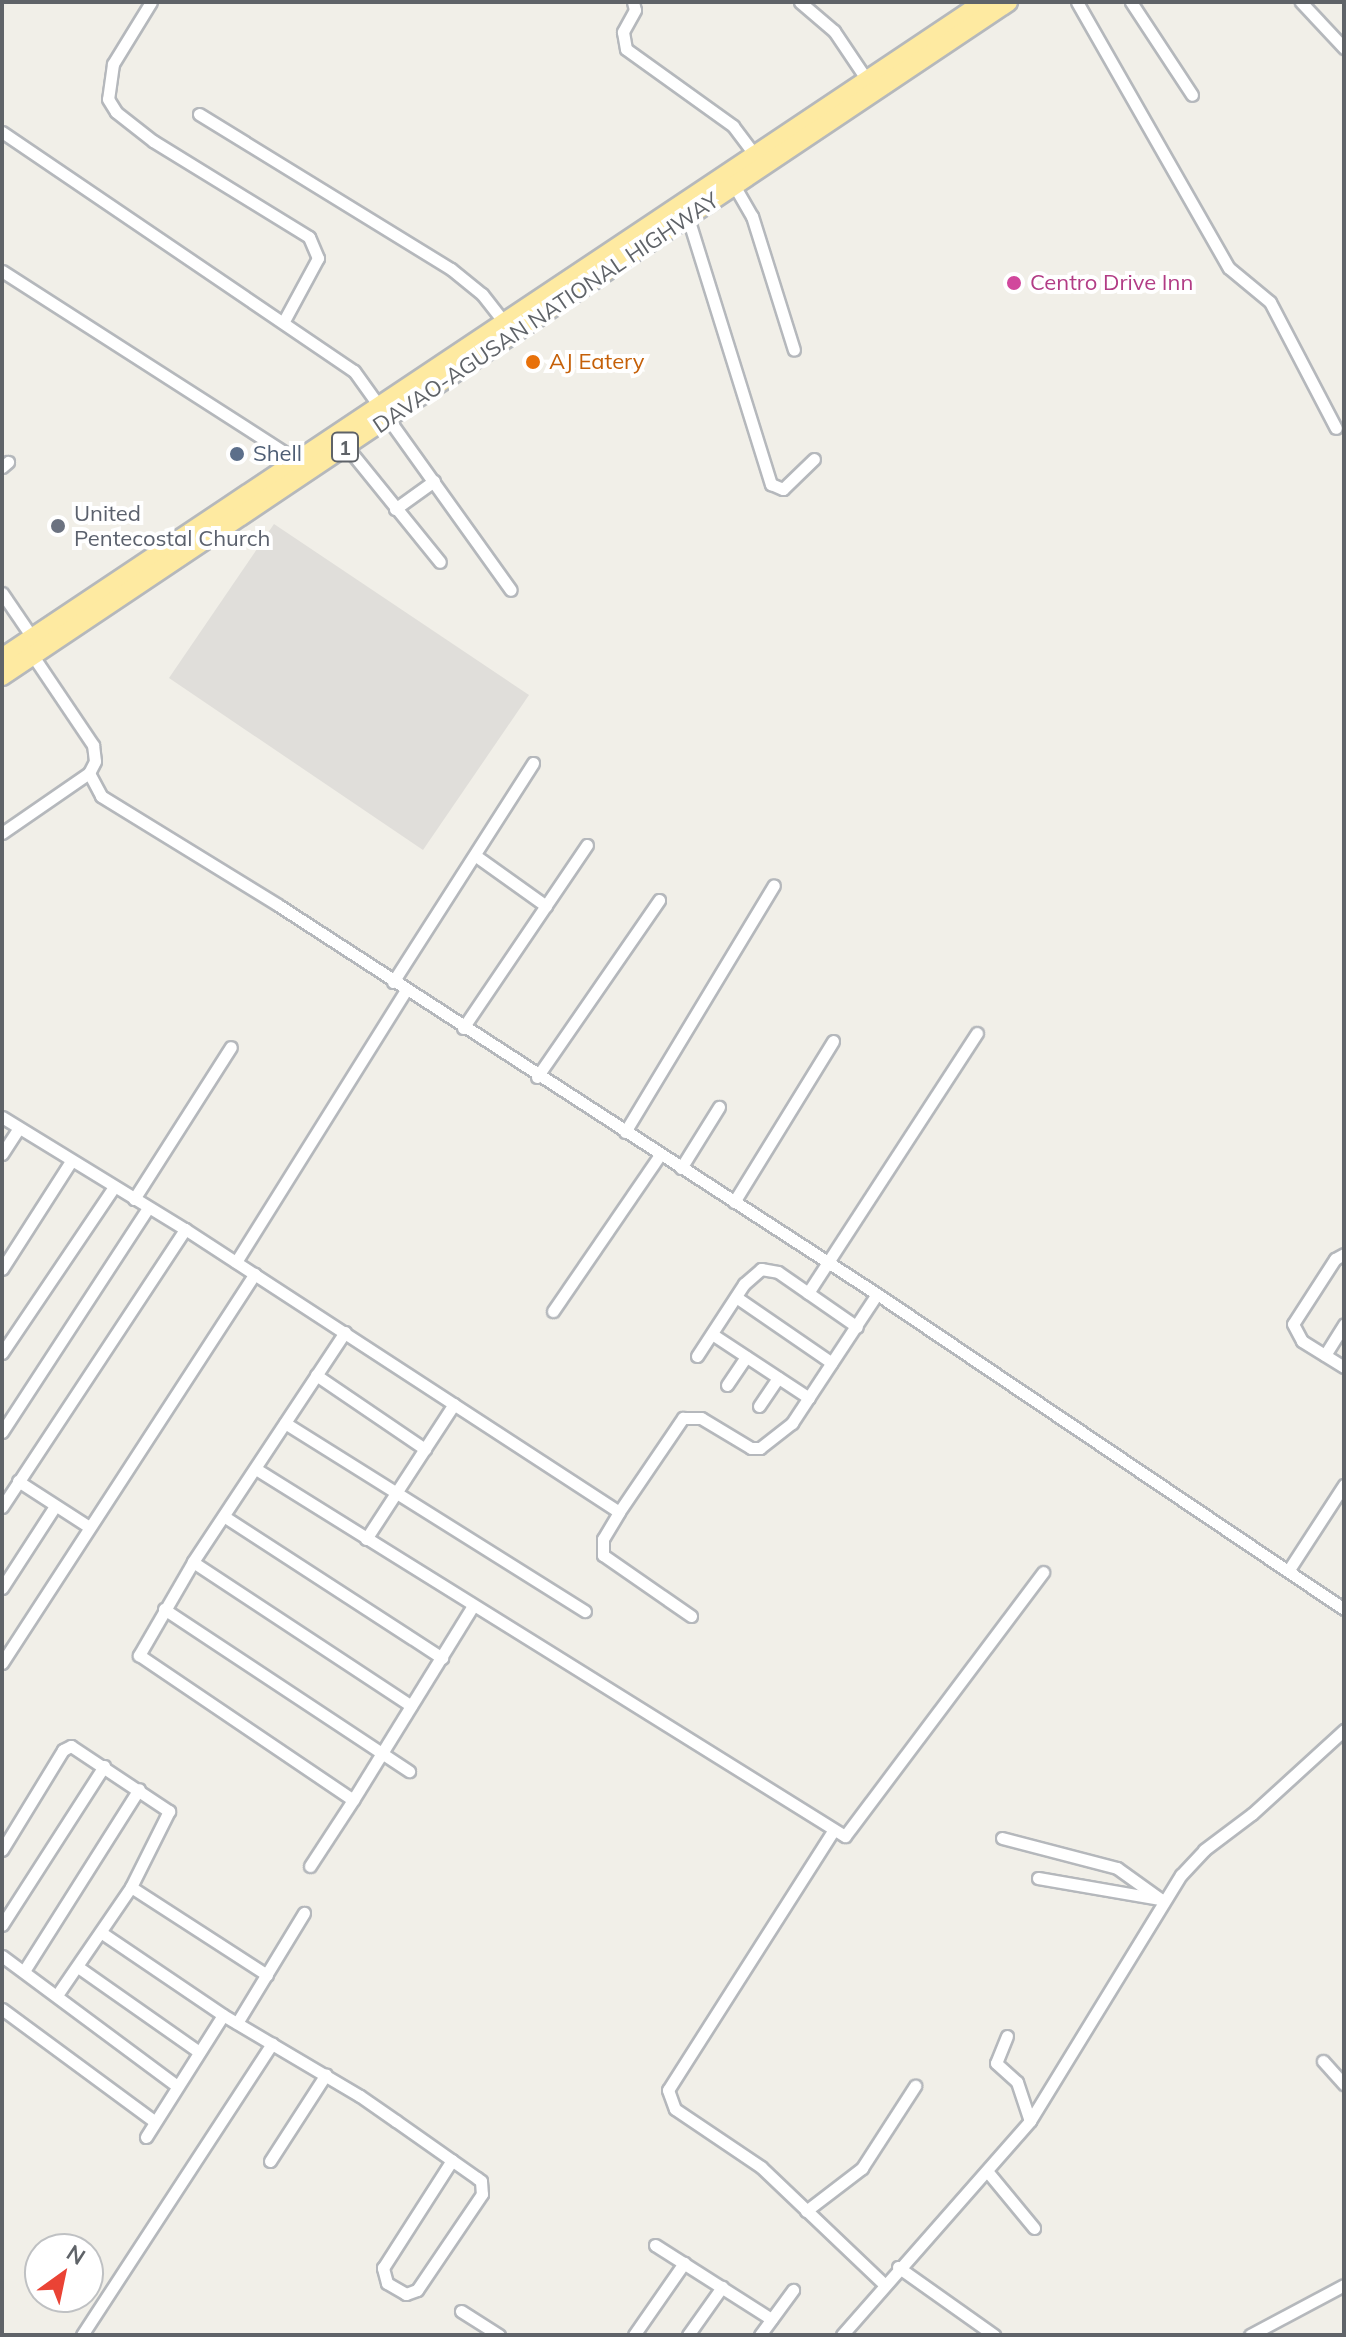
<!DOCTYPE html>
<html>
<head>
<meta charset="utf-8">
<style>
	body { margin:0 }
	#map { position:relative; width:1346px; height:2337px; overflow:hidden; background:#f1efe8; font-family:Mulish,sans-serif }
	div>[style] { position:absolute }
	.industrial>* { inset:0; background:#e0deda }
	.roads { filter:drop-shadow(2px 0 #b5b8bc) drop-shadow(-2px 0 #b5b8bc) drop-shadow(0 2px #b5b8bc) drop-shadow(0 -2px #b5b8bc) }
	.minor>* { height:11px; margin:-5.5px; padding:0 5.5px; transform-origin:5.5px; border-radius:5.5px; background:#fff }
	.trunk>* { height:18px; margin:-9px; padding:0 9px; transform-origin:9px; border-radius:9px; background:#feeaa1 }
	.dots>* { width:22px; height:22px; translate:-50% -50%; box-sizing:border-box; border:4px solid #fff; border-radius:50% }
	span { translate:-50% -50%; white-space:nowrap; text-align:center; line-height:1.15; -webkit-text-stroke:8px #fff; paint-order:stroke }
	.shield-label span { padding:2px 6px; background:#fff; border:2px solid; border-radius:6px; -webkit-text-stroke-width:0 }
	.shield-label { font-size:20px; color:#5f6368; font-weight:700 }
	.hotel-label { font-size:22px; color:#b23c85 }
	.left { translate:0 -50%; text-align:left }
	.street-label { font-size:22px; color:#5f6368 }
	.food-label { font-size:22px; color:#c56008 }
	.service-label { font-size:22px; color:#4e5e75 }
	.worship-label { font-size:22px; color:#5b616d }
	.frame { position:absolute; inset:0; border:4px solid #5f6368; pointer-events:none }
	.north { position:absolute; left:24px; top:2233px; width:80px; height:80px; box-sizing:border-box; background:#fff; border:2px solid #bfc1c3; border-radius:50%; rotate:33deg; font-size:22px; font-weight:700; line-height:32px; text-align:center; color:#5f6368 }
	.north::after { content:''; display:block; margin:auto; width:28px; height:36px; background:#ea4335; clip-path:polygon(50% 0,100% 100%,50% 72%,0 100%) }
</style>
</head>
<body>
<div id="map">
	<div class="industrial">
		<div style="clip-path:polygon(274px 524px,529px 695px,423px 850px,169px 678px)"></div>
	</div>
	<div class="roads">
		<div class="minor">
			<div style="left:151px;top:2px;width:73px;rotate:121.5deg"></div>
			<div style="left:113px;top:64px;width:35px;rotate:98deg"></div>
			<div style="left:108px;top:99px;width:15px;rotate:58deg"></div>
			<div style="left:116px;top:112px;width:47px;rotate:38.1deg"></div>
			<div style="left:153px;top:141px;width:183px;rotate:31.6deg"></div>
			<div style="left:309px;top:237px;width:23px;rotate:67deg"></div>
			<div style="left:318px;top:258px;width:72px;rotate:118.4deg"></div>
			<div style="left:633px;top:2px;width:8px;rotate:76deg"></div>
			<div style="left:635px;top:10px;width:25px;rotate:119deg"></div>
			<div style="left:623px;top:32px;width:17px;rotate:80deg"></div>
			<div style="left:626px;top:49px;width:132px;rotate:35.7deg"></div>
			<div style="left:733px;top:126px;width:40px;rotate:53deg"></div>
			<div style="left:800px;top:2px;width:45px;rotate:40.5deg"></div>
			<div style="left:834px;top:31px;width:63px;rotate:56.1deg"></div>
			<div style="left:1077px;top:2px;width:306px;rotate:60.3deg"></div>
			<div style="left:1229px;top:268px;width:53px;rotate:39.7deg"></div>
			<div style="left:1270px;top:302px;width:142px;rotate:62.4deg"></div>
			<div style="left:1131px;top:2px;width:111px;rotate:56.7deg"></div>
			<div style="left:1301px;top:2px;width:63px;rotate:46.9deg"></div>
			<div style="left:199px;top:114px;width:296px;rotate:31.6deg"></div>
			<div style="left:451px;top:269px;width:40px;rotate:39deg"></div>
			<div style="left:482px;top:294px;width:36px;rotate:52deg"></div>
			<div style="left:2px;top:132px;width:425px;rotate:34.2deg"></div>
			<div style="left:354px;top:371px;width:269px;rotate:54.4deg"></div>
			<div style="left:735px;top:187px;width:34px;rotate:60deg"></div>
			<div style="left:752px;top:216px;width:140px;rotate:72.6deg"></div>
			<div style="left:688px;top:218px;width:279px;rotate:72.7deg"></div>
			<div style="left:771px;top:484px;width:13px;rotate:23deg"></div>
			<div style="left:783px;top:489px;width:43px;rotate:-44.1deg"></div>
			<div style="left:2px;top:271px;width:355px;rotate:32.7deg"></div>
			<div style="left:346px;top:446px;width:149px;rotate:51deg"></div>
			<div style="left:2px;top:467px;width:8px;rotate:-40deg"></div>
			<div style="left:395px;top:509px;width:48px;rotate:-35.7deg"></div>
			<div style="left:2px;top:593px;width:53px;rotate:55.7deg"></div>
			<div style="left:89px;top:773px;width:26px;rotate:62deg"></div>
			<div style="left:101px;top:796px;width:208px;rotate:31.6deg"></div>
			<div style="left:278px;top:905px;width:714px;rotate:33deg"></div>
			<div style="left:877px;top:1294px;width:563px;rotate:34deg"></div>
			<div style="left:2px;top:833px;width:106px;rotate:-34.6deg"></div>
			<div style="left:89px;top:773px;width:13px;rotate:-63deg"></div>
			<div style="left:95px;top:761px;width:16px;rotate:-97deg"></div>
			<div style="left:93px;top:745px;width:111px;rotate:-124deg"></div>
			<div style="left:476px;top:856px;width:86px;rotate:35.5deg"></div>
			<div style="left:393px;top:982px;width:260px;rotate:-57.4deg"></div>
			<div style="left:463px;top:1028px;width:221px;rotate:-55.9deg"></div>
			<div style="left:537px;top:1077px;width:215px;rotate:-55.4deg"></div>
			<div style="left:2px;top:1117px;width:215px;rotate:31.5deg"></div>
			<div style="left:185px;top:1229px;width:518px;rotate:33.11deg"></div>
			<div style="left:625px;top:1132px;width:288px;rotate:-58.9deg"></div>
			<div style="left:2px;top:1154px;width:31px;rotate:-57deg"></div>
			<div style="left:681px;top:1168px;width:72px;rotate:-58.1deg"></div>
			<div style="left:134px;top:1199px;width:180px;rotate:-57.5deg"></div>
			<div style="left:734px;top:1202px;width:189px;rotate:-58.4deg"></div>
			<div style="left:1344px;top:1254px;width:10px;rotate:151deg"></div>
			<div style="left:1335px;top:1259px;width:77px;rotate:122.9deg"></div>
			<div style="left:1293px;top:1324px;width:19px;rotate:62deg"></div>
			<div style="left:1302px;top:1341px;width:49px;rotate:31.8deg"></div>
			<div style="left:236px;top:1262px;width:321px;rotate:-58deg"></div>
			<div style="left:2px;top:1269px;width:128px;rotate:-57.4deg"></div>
			<div style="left:808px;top:1293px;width:310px;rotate:-57deg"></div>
			<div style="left:736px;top:1297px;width:116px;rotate:34.5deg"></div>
			<div style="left:553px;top:1311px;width:189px;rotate:-55.6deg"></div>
			<div style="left:345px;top:1332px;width:276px;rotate:123.5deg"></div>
			<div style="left:193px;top:1562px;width:108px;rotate:120.1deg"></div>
			<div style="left:139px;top:1655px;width:258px;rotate:34.1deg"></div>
			<div style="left:353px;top:1800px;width:228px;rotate:-58.3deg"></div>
			<div style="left:712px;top:1334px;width:116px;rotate:33.4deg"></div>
			<div style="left:2px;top:1353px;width:200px;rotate:-56deg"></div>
			<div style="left:1325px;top:1355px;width:36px;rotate:-58deg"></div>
			<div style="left:697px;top:1356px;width:86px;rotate:-56.9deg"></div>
			<div style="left:744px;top:1284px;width:23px;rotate:-41deg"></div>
			<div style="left:761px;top:1269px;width:17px;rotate:10deg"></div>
			<div style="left:778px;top:1272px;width:96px;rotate:34.8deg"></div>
			<div style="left:316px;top:1375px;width:132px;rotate:34.2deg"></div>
			<div style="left:727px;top:1385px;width:34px;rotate:-56deg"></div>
			<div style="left:759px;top:1406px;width:34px;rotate:-56deg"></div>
			<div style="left:285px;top:1423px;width:354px;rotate:32.1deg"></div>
			<div style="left:2px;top:1432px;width:267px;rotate:-56.9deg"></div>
			<div style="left:256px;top:1469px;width:694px;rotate:31.93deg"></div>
			<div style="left:845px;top:1836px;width:330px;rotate:-53.1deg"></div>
			<div style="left:18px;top:1481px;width:85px;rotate:32.9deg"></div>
			<div style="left:2px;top:1507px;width:333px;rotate:-56.6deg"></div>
			<div style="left:225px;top:1517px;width:259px;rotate:33deg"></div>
			<div style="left:366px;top:1539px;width:161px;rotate:-56.9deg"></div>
			<div style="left:193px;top:1562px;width:261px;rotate:33.4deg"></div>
			<div style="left:1290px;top:1568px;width:99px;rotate:-57deg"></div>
			<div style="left:2px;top:1588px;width:98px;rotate:-57.1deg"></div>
			<div style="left:164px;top:1609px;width:294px;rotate:33.5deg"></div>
			<div style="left:691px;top:1616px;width:107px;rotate:-145.3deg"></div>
			<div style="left:603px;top:1555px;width:16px;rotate:-90deg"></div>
			<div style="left:603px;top:1539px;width:31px;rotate:-59deg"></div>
			<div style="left:619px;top:1512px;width:114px;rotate:-55.8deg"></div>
			<div style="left:683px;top:1418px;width:18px"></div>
			<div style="left:701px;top:1418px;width:58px;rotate:31deg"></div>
			<div style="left:751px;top:1448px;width:9px"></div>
			<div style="left:760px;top:1448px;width:41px;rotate:-38deg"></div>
			<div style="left:792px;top:1423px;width:154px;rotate:-56.6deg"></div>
			<div style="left:2px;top:1663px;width:464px;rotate:-57deg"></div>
			<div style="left:833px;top:1831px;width:307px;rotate:122.5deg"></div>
			<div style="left:668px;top:2090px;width:20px;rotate:70deg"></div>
			<div style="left:675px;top:2109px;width:104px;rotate:34deg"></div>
			<div style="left:761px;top:2167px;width:170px;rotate:43.6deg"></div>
			<div style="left:1002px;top:1838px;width:119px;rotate:14.6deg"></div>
			<div style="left:1117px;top:1868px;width:57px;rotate:35.7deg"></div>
			<div style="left:2px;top:1850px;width:117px;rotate:-58.6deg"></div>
			<div style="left:63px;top:1750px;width:9px;rotate:-27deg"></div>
			<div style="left:71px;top:1746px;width:118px;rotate:33.6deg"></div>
			<div style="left:169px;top:1811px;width:85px;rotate:116.6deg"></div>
			<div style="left:131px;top:1887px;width:131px;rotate:124.4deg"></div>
			<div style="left:310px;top:1866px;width:79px;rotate:-56.9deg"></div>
			<div style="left:1038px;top:1878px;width:124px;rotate:9.8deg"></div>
			<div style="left:131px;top:1887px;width:162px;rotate:32.9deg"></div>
			<div style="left:2px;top:1925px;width:189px;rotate:-57.3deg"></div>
			<div style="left:102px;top:1933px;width:146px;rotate:34.1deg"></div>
			<div style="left:223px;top:2015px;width:159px;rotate:30.6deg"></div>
			<div style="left:360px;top:2096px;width:44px;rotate:34.8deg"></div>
			<div style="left:396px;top:2121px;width:99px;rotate:35.1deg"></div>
			<div style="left:477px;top:2178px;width:5px;rotate:37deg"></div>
			<div style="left:481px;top:2181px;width:13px;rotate:86deg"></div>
			<div style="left:482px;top:2194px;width:116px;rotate:124.1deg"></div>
			<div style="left:417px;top:2290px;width:12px;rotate:160deg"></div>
			<div style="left:406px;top:2294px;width:22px;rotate:-150deg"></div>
			<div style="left:387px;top:2283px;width:16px;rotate:-105deg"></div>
			<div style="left:383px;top:2268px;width:128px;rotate:-57.4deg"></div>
			<div style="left:2px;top:1956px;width:218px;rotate:36.6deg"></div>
			<div style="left:78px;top:1967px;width:148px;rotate:35.1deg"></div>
			<div style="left:24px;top:1971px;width:215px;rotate:-57.7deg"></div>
			<div style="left:2px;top:2009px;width:190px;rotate:36.4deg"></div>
			<div style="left:237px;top:2023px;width:129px;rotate:-58.7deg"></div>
			<div style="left:1007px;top:2036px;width:29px;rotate:112deg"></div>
			<div style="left:996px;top:2063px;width:28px;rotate:42deg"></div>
			<div style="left:1017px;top:2082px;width:41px;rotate:71.6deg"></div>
			<div style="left:1323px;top:2061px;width:31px;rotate:48deg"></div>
			<div style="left:146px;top:2137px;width:144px;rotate:-57.7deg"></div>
			<div style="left:270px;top:2161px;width:103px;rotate:-57.2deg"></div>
			<div style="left:987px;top:2171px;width:74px;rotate:50.5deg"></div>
			<div style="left:806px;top:2211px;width:71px;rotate:-37.5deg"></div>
			<div style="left:862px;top:2168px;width:98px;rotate:-57.1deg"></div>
			<div style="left:655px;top:2245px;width:138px;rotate:32.5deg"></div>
			<div style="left:898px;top:2267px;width:118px;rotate:35.3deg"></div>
			<div style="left:461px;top:2311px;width:45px;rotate:32.3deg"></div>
			<div style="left:82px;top:2335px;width:348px;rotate:-56.9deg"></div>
			<div style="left:634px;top:2335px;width:88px;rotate:-55.2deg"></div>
			<div style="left:688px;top:2335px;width:59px;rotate:-54.7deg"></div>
			<div style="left:760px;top:2335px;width:56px;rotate:-53.7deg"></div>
			<div style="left:842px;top:2335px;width:285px;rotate:-48.7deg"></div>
			<div style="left:1030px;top:2121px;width:289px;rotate:-58.5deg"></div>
			<div style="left:1181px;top:1875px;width:34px;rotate:-47deg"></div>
			<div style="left:1204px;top:1850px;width:60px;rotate:-36.9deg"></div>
			<div style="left:1252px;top:1814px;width:125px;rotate:-42.4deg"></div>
			<div style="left:1250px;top:2335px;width:106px;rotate:-28deg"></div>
		</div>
		<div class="trunk">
			<div style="left:2px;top:658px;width:1181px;rotate:-33.74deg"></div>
			<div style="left:2px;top:676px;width:1211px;rotate:-33.82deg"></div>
		</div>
	</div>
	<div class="dots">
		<div style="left:1014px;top:283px;background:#d1479c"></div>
		<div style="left:533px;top:362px;background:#e8710a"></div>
		<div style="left:237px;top:454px;background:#5c6f8a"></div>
		<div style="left:58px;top:526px;background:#6b7280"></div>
	</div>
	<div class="shield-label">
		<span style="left:345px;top:447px">1</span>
	</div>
	<div class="hotel-label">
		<span class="left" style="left:1030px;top:283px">Centro Drive Inn</span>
	</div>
	<div class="street-label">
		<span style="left:546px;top:313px;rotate:-34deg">DAVAO-AGUSAN NATIONAL HIGHWAY</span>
	</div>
	<div class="food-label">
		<span class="left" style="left:549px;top:362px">AJ Eatery</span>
	</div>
	<div class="service-label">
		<span class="left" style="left:253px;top:454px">Shell</span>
	</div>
	<div class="worship-label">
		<span class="left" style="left:74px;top:526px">United<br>Pentecostal Church</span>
	</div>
	<div class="frame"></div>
	<div class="north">N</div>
</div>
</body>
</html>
